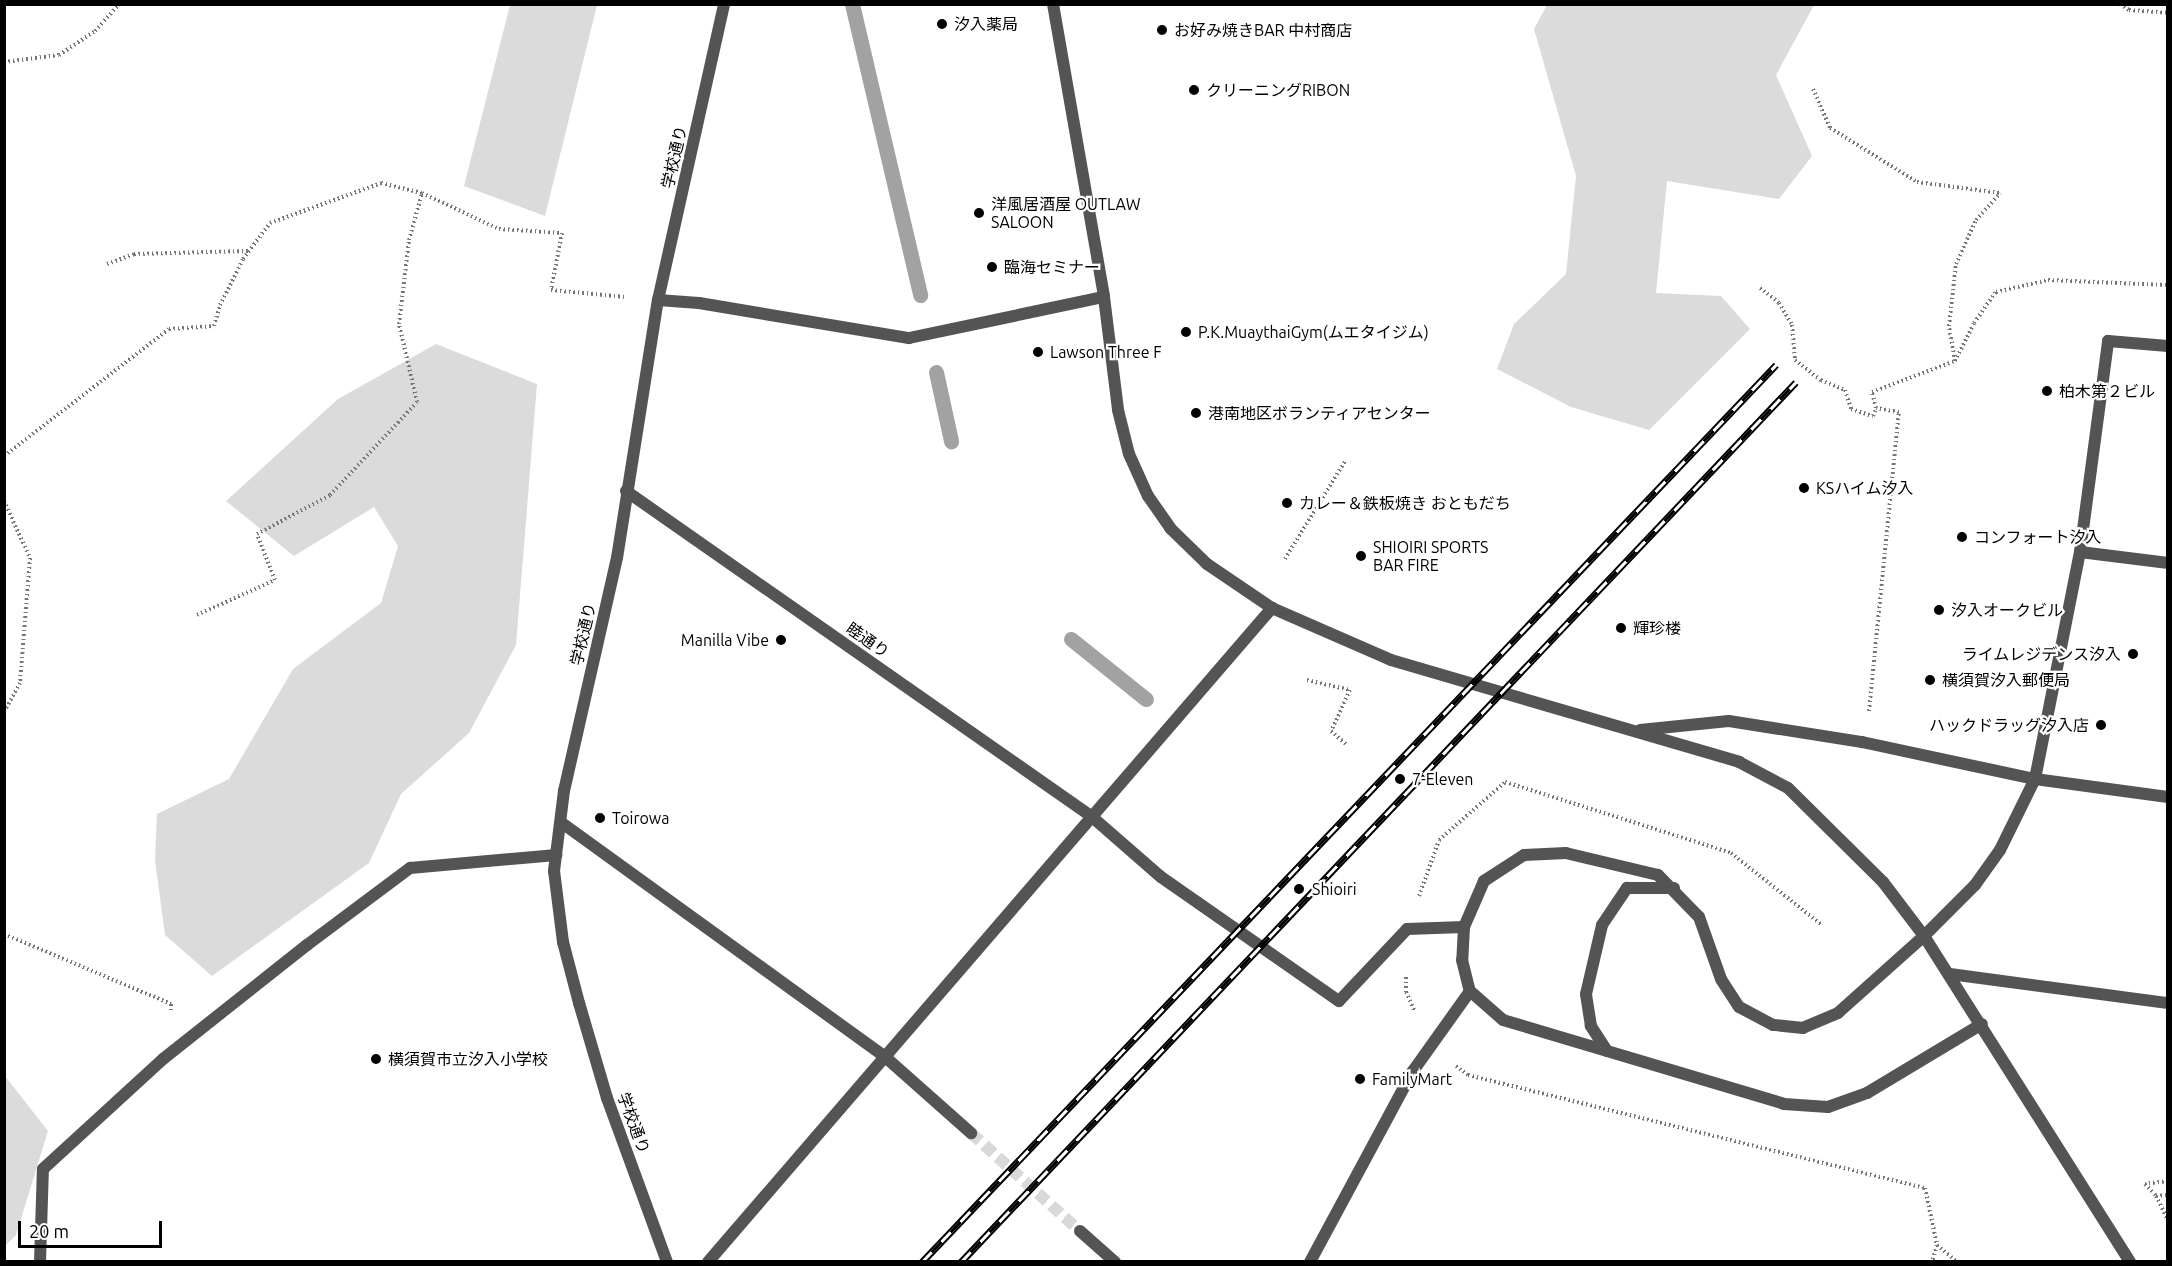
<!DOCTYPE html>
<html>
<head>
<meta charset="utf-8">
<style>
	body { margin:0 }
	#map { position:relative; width:2172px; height:1266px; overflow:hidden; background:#fff; font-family:Ubuntu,"Noto Sans JP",sans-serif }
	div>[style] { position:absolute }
	.green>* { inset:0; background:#dbdbdb }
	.stream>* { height:15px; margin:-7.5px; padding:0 7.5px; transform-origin:7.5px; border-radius:7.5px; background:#a2a2a2 }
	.minor-tunnel>* { height:12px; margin-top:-6px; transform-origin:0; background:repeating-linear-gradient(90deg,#d9d9d9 0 12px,transparent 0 18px) }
	.path>* { height:4px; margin-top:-2px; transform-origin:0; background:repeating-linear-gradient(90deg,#767676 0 1.5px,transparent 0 4.5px) }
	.service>* { height:12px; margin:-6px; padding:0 6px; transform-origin:6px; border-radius:6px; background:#545454 }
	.pedestrian>* { height:12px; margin:-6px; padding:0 6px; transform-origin:6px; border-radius:6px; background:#545454 }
	.minor>* { height:12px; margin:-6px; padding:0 6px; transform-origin:6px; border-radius:6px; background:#545454 }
	.tertiary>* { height:12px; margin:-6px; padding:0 6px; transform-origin:6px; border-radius:6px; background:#545454 }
	.rail>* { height:7px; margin-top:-3.5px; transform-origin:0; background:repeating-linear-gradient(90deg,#fff 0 14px,#000 0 28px); box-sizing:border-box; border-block:2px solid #000 }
	.dots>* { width:16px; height:16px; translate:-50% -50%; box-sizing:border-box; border:3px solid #fff; border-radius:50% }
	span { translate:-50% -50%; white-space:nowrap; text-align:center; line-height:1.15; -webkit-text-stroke:4.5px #fff; paint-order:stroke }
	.poi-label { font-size:16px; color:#000 }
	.left { translate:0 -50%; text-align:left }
	.right { translate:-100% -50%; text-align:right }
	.street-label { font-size:16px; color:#000 }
	.frame { position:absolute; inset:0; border:6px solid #000; pointer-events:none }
	.scale { position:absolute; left:18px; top:1221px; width:144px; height:27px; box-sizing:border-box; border:3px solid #000; border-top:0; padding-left:8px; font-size:18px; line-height:21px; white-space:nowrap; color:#000; -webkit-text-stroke:4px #fff; paint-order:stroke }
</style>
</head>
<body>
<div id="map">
	<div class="green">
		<div style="clip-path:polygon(510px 5px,597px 5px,545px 216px,464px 186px)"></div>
		<div style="clip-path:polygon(1547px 5px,1814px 5px,1776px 75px,1812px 156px,1779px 199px,1667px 181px,1656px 293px,1721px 296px,1750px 329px,1649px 430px,1571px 407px,1497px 369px,1514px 324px,1566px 274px,1576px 176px,1534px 29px)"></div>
		<div style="clip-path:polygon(436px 344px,537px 384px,516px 645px,469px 733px,401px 794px,369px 863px,212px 976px,165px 935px,155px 860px,157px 814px,229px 779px,293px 669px,381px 603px,398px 546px,374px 507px,294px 556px,226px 501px,338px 399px)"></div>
		<div style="clip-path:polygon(5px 1076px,48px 1131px,16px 1235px,5px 1246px)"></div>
	</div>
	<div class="stream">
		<div style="left:852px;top:4px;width:299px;rotate:76.8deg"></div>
		<div style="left:936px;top:372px;width:71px;rotate:77.7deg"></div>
		<div style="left:1071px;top:639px;width:96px;rotate:38.7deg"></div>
	</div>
	<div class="minor-tunnel">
		<div style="left:971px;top:1133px;width:147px;rotate:42deg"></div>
	</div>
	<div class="path">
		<div style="left:2120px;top:4px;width:11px;rotate:34deg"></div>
		<div style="left:2129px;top:10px;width:39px;rotate:4deg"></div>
		<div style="left:4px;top:62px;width:55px;rotate:-7.3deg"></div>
		<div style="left:59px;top:55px;width:43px;rotate:-33.7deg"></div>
		<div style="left:95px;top:31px;width:36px;rotate:-48deg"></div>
		<div style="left:1813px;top:89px;width:43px;rotate:66.4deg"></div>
		<div style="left:1830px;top:128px;width:102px;rotate:31.8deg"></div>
		<div style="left:1917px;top:182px;width:84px;rotate:7.5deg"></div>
		<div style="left:107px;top:264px;width:29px;rotate:-20deg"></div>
		<div style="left:134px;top:254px;width:114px;rotate:-1.5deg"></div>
		<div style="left:1760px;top:288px;width:24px;rotate:38deg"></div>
		<div style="left:1779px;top:303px;width:26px;rotate:59deg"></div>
		<div style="left:1792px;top:325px;width:35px;rotate:85deg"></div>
		<div style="left:1795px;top:360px;width:33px;rotate:38deg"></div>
		<div style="left:1821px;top:380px;width:26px;rotate:23deg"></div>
		<div style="left:1845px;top:390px;width:20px;rotate:72deg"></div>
		<div style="left:1851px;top:409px;width:23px;rotate:18deg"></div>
		<div style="left:1873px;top:416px;width:9px;rotate:-69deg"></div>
		<div style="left:1955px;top:361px;width:36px;rotate:-100deg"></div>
		<div style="left:1949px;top:326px;width:62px;rotate:-83.6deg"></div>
		<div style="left:1956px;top:264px;width:48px;rotate:-65.6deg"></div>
		<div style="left:1976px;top:220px;width:36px;rotate:-48deg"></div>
		<div style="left:4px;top:456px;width:208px;rotate:-37.6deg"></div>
		<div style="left:169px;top:329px;width:45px;rotate:-3.8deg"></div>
		<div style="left:214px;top:326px;width:22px;rotate:-74deg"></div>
		<div style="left:220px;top:305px;width:51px;rotate:-63.4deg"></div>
		<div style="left:243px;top:259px;width:45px;rotate:-53.1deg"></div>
		<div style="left:270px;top:223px;width:118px;rotate:-19.8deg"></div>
		<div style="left:381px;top:183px;width:42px;rotate:13.7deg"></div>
		<div style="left:422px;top:193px;width:85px;rotate:25.1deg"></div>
		<div style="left:499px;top:229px;width:63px;rotate:3.6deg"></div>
		<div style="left:562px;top:233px;width:58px;rotate:100.9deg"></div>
		<div style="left:551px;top:290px;width:75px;rotate:5.3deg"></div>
		<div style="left:4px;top:501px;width:63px;rotate:65.5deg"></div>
		<div style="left:30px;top:558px;width:125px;rotate:94.6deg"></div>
		<div style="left:20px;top:683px;width:33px;rotate:119deg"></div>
		<div style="left:1285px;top:559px;width:115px;rotate:-58.5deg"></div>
		<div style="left:197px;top:615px;width:85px;rotate:-24.2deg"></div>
		<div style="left:275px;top:580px;width:49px;rotate:-111.4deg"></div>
		<div style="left:257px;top:534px;width:83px;rotate:-28.1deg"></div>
		<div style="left:330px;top:495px;width:127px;rotate:-46.9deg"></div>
		<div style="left:417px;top:402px;width:80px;rotate:-103deg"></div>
		<div style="left:399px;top:324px;width:85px;rotate:-83.2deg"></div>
		<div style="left:409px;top:240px;width:49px;rotate:-74.5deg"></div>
		<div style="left:1307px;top:680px;width:44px;rotate:13.1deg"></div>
		<div style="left:1350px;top:690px;width:45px;rotate:114.9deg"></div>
		<div style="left:1331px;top:731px;width:20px;rotate:41deg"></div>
		<div style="left:1869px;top:711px;width:301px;rotate:-84.3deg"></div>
		<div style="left:1899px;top:412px;width:23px;rotate:-170deg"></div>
		<div style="left:1876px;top:408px;width:16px;rotate:-104deg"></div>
		<div style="left:1872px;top:392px;width:89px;rotate:-20.5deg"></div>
		<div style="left:1955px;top:361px;width:42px;rotate:-63.4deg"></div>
		<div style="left:1974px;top:323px;width:38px;rotate:-55deg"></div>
		<div style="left:1996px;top:292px;width:53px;rotate:-13deg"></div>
		<div style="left:2048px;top:280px;width:120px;rotate:2.4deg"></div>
		<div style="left:1419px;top:896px;width:59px;rotate:-70.3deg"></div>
		<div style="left:1439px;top:840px;width:88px;rotate:-41.3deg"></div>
		<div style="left:1505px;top:782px;width:237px;rotate:17.4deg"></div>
		<div style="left:1731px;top:853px;width:116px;rotate:38.4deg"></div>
		<div style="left:4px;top:934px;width:181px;rotate:22.7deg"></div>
		<div style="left:171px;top:1004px;width:8px;rotate:90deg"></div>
		<div style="left:1406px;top:977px;width:15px;rotate:90deg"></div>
		<div style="left:1406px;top:992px;width:22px;rotate:66deg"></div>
		<div style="left:1456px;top:1066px;width:15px;rotate:37deg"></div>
		<div style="left:1468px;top:1075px;width:471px;rotate:13.9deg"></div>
		<div style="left:1925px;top:1188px;width:58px;rotate:78.1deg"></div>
		<div style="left:1937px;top:1245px;width:18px;rotate:106deg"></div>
		<div style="left:2168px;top:1181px;width:23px;rotate:173deg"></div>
		<div style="left:2145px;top:1184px;width:16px;rotate:47deg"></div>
		<div style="left:2156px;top:1196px;width:28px;rotate:64deg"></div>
		<div style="left:2156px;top:1196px;width:12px;rotate:-5deg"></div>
		<div style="left:1937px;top:1245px;width:26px;rotate:40deg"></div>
	</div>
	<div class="service">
		<div style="left:2108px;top:341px;width:60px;rotate:4.8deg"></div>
	</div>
	<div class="pedestrian">
		<div style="left:1091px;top:816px;width:93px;rotate:41.1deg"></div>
		<div style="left:1161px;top:877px;width:217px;rotate:34.9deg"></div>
		<div style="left:1339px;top:1001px;width:99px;rotate:-46.6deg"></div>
		<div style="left:1407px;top:929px;width:57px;rotate:-2deg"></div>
		<div style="left:1310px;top:1262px;width:217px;rotate:-61.7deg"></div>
		<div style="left:1413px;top:1071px;width:98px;rotate:-54.5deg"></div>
	</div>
	<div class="minor">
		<div style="left:658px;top:300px;width:41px;rotate:4.2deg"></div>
		<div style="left:699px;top:303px;width:213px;rotate:9.5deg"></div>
		<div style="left:909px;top:338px;width:199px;rotate:-11.9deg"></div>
		<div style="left:626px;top:491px;width:567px;rotate:34.95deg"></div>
		<div style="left:2080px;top:552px;width:89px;rotate:7.1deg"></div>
		<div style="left:2035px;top:779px;width:231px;rotate:-78.8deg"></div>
		<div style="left:2080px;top:552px;width:213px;rotate:-82.4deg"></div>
		<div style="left:562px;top:823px;width:396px;rotate:35.9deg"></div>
		<div style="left:883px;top:1055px;width:118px;rotate:41.6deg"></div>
		<div style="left:1924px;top:936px;width:115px;rotate:138.2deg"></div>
		<div style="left:1838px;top:1013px;width:38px;rotate:157deg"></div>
		<div style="left:1803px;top:1028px;width:30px;rotate:-174deg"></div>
		<div style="left:1773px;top:1025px;width:38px;rotate:-152deg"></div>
		<div style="left:1739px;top:1007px;width:33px;rotate:-123deg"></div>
		<div style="left:1721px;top:979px;width:66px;rotate:-109.5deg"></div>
		<div style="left:1699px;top:917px;width:59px;rotate:-134.3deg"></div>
		<div style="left:1658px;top:875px;width:95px;rotate:-166.6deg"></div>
		<div style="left:1566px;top:853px;width:42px;rotate:177.3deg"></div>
		<div style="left:1524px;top:855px;width:48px;rotate:147deg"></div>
		<div style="left:1484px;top:881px;width:50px;rotate:113.5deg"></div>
		<div style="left:1464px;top:927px;width:33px;rotate:93deg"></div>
		<div style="left:1462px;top:960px;width:32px;rotate:76deg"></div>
		<div style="left:1470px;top:991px;width:44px;rotate:41.3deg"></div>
		<div style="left:1503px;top:1020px;width:293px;rotate:16.6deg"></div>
		<div style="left:1784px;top:1104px;width:44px;rotate:3.9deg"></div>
		<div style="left:1828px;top:1107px;width:41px;rotate:-19.7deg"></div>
		<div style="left:1867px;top:1093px;width:134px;rotate:-31deg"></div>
		<div style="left:1950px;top:974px;width:220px;rotate:7.6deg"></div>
		<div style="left:1607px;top:1051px;width:30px;rotate:-123deg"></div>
		<div style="left:1591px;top:1026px;width:32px;rotate:-99deg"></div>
		<div style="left:1586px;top:994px;width:71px;rotate:-76.9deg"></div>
		<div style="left:1602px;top:925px;width:45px;rotate:-56deg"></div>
		<div style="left:1627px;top:888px;width:47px"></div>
		<div style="left:1080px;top:1231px;width:47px;rotate:41.5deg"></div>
		<div style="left:40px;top:1262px;width:93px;rotate:-88.2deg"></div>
		<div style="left:43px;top:1169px;width:163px;rotate:-42.5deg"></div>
		<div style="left:163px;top:1059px;width:184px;rotate:-38.4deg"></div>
		<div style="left:307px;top:945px;width:129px;rotate:-36.8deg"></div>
		<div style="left:410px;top:868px;width:147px;rotate:-5.1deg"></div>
		<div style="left:667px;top:1262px;width:175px;rotate:-110.1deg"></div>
		<div style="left:607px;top:1098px;width:99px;rotate:-106.4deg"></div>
		<div style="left:579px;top:1003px;width:63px;rotate:-104.7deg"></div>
		<div style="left:563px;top:942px;width:72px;rotate:-97.2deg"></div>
		<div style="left:554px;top:871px;width:81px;rotate:-82.9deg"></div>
		<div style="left:564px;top:791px;width:239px;rotate:-77.2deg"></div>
		<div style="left:617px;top:558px;width:261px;rotate:-81deg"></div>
		<div style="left:658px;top:300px;width:303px;rotate:-77.4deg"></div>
		<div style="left:708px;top:1262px;width:864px;rotate:-49.23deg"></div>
	</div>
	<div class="tertiary">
		<div style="left:1053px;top:4px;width:297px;rotate:80.1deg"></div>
		<div style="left:1104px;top:297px;width:114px;rotate:82.9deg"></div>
		<div style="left:1118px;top:410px;width:45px;rotate:76deg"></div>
		<div style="left:1129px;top:454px;width:46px;rotate:65.7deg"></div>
		<div style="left:1148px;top:496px;width:39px;rotate:55deg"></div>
		<div style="left:1170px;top:528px;width:52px;rotate:44.2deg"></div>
		<div style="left:1207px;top:564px;width:78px;rotate:34.1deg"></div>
		<div style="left:1272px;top:608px;width:130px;rotate:23.6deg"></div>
		<div style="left:1391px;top:660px;width:363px;rotate:16.3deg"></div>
		<div style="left:1739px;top:762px;width:55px;rotate:28deg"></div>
		<div style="left:1788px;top:788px;width:134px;rotate:44.7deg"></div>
		<div style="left:1883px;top:882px;width:68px;rotate:52.8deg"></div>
		<div style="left:1924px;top:936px;width:386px;rotate:57.7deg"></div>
		<div style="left:1640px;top:730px;width:89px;rotate:-5.8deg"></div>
		<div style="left:1729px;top:721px;width:135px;rotate:9deg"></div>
		<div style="left:1862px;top:742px;width:177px;rotate:12.1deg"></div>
		<div style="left:2035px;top:779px;width:134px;rotate:7.7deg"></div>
		<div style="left:1924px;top:936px;width:72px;rotate:-45deg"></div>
		<div style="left:1975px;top:885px;width:43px;rotate:-54.5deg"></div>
		<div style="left:2000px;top:850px;width:79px;rotate:-63.8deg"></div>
	</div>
	<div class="rail">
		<div style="left:922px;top:1262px;width:1239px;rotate:-46.41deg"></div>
		<div style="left:961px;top:1262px;width:1213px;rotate:-46.5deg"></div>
	</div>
	<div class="dots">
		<div style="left:942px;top:24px;background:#000"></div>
		<div style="left:1162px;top:30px;background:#000"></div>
		<div style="left:1194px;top:90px;background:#000"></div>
		<div style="left:979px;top:213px;background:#000"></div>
		<div style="left:992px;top:267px;background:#000"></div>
		<div style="left:1186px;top:332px;background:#000"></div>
		<div style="left:1038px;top:352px;background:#000"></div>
		<div style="left:2047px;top:391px;background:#000"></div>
		<div style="left:1196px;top:413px;background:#000"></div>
		<div style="left:1804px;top:488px;background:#000"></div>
		<div style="left:1287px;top:503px;background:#000"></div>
		<div style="left:1962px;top:537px;background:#000"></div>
		<div style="left:1361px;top:556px;background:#000"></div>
		<div style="left:1939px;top:610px;background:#000"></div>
		<div style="left:1621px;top:628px;background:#000"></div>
		<div style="left:781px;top:640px;background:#000"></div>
		<div style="left:2133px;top:654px;background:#000"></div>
		<div style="left:1930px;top:680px;background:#000"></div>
		<div style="left:2101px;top:725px;background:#000"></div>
		<div style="left:1400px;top:779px;background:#000"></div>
		<div style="left:600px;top:818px;background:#000"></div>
		<div style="left:1299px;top:889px;background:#000"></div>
		<div style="left:376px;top:1059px;background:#000"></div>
		<div style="left:1360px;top:1079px;background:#000"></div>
	</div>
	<div class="poi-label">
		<span class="left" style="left:954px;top:24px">汐入薬局</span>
		<span class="left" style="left:1174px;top:30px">お好み焼きBAR 中村商店</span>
		<span class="left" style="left:1206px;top:90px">クリーニングRIBON</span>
		<span class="left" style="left:991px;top:213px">洋風居酒屋 OUTLAW<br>SALOON</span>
		<span class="left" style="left:1004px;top:267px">臨海セミナー</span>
		<span class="left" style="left:1198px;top:332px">P.K.MuaythaiGym(ムエタイジム)</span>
		<span class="left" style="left:1050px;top:352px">Lawson Three F</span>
		<span class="left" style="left:2059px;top:391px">柏木第２ビル</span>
		<span class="left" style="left:1208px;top:413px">港南地区ボランティアセンター</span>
		<span class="left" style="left:1816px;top:488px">KSハイム汐入</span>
		<span class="left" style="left:1299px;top:503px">カレー＆鉄板焼き おともだち</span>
		<span class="left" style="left:1974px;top:537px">コンフォート汐入</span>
		<span class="left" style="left:1373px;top:556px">SHIOIRI SPORTS<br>BAR FIRE</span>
		<span class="left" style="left:1951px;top:610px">汐入オークビル</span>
		<span class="left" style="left:1633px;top:628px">輝珍楼</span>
		<span class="right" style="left:769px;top:640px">Manilla Vibe</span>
		<span class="right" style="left:2121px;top:654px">ライムレジデンス汐入</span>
		<span class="left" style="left:1942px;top:680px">横須賀汐入郵便局</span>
		<span class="right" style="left:2089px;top:725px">ハックドラッグ汐入店</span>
		<span class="left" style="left:1412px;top:779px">7-Eleven</span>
		<span class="left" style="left:612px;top:818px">Toirowa</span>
		<span class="left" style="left:1312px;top:889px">Shioiri</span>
		<span class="left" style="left:388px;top:1059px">横須賀市立汐入小学校</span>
		<span class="left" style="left:1372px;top:1079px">FamilyMart</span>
	</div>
	<div class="street-label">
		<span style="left:674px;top:157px;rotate:-77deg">学校通り</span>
		<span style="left:583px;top:634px;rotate:-77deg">学校通り</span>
		<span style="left:868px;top:640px;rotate:35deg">睦通り</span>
		<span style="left:634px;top:1123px;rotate:70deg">学校通り</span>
	</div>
	<div class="frame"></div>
	<div class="scale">20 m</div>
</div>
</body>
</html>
